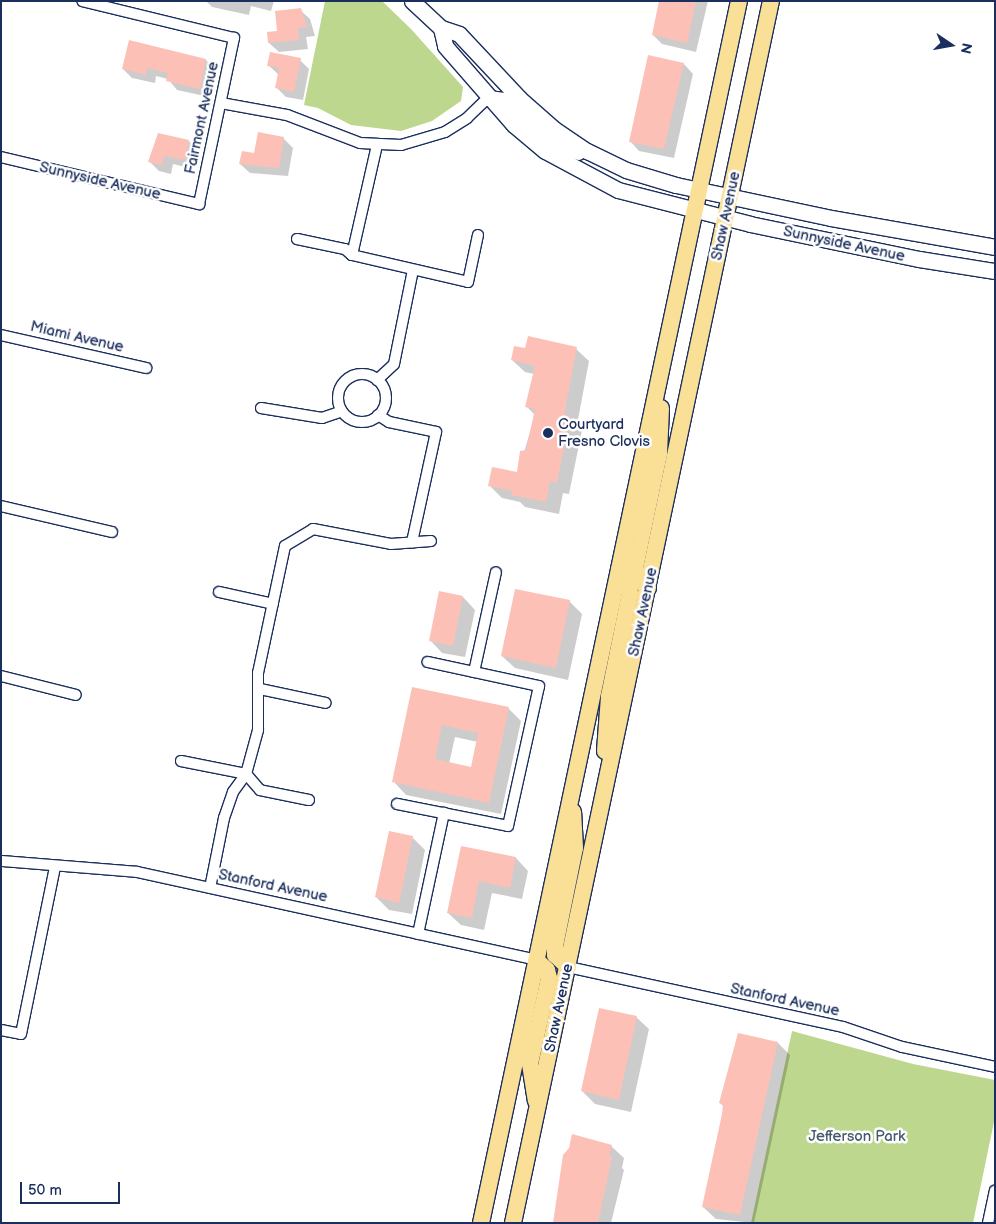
<!DOCTYPE html>
<html>
<head>
<meta charset="utf-8">
<style>
	body { margin:0 }
	#map { position:relative; width:996px; height:1224px; overflow:hidden; background:#fff; font-family:"Balsamiq Sans",sans-serif }
	div>[style] { position:absolute }
	.green>* { inset:0; background:#bdd78e }
	.shadow>* { inset:0; background:#0003 }
	.building>* { inset:0; background:#fcc0b7 }
	.roads { filter:drop-shadow(1px 0 #1b2f5e) drop-shadow(-1px 0 #1b2f5e) drop-shadow(0 1px #1b2f5e) drop-shadow(0 -1px #1b2f5e) }
	.minor>* { height:10px; margin:-5px; padding:0 5px; transform-origin:5px; border-radius:5px; background:#fff }
	.minor>.ring { margin:-5px; padding:0; box-sizing:content-box; background:none; border:10px solid #fff; border-radius:50% }
	.secondary>* { height:15px; margin:-7.5px; padding:0 7.5px; transform-origin:7.5px; border-radius:7.5px; background:#fff }
	.primary>* { height:16px; margin:-8px; padding:0 8px; transform-origin:8px; border-radius:8px; background:#fadf96 }
	.dots>* { width:14px; height:14px; translate:-50% -50%; box-sizing:border-box; border:2px solid #fff; border-radius:50% }
	span { translate:-50% -50%; white-space:nowrap; text-align:center; line-height:1.15; -webkit-text-stroke:5px #fff; paint-order:stroke }
	.street-label { font-size:15px; color:#1b2f5e }
	.poi-label { font-size:15px; color:#1b2f5e }
	.left { translate:0 -50%; text-align:left }
	.park-label { font-size:15px; color:#44596a }
	.frame { position:absolute; inset:0; border:2px solid #1b2f5e; pointer-events:none }
	.north { position:absolute; left:926px; top:20px; width:50px; height:50px; -webkit-text-stroke:4px #fff; paint-order:stroke; rotate:102deg; font-size:14px; font-weight:700; line-height:20px; text-align:center; color:#1b2f5e }
	.north::after { content:''; display:block; margin:auto; width:18px; height:22px; background:#1b2f5e; clip-path:polygon(50% 0,100% 100%,50% 72%,0 100%) }
	.scale { position:absolute; left:20px; top:1182px; width:100px; height:22px; box-sizing:border-box; border:2px solid #1b2f5e; border-top:0; padding-left:6px; font-size:15px; line-height:18px; white-space:nowrap; color:#1b2f5e; -webkit-text-stroke:4px #fff; paint-order:stroke }
</style>
</head>
<body>
<div id="map">
	<div class="green">
		<div style="clip-path:polygon(325px 1px,382px 1px,411px 29px,463px 87px,461px 101px,432px 121px,401px 131px,351px 125px,318px 108px,304px 105px)"></div>
		<div style="clip-path:polygon(792px 1031px,913px 1064px,995px 1080px,995px 1117px,973px 1223px,751px 1223px)"></div>
	</div>
	<div class="shadow">
		<div style="clip-path:polygon(206px 1px,274px 1px,271px 11px,251px 6px,249px 15px,212px 7px)"></div>
		<div style="clip-path:polygon(662px 1px,708px 1px,696px 52px,662px 44px,653px 35px)"></div>
		<div style="clip-path:polygon(300px 10px,310px 19px,315px 36px,306px 37px,308px 49px,279px 52px,269px 43px)"></div>
		<div style="clip-path:polygon(130px 41px,206px 60px,215px 70px,209px 97px,177px 90px,168px 79px,156px 76px,155px 83px,132px 78px,123px 69px)"></div>
		<div style="clip-path:polygon(300px 60px,309px 69px,303px 100px,286px 97px,276px 87px,279px 75px,268px 65px)"></div>
		<div style="clip-path:polygon(684px 64px,693px 74px,674px 158px,639px 151px,630px 141px)"></div>
		<div style="clip-path:polygon(283px 138px,293px 148px,288px 176px,250px 173px,240px 164px)"></div>
		<div style="clip-path:polygon(189px 141px,198px 151px,194px 169px,173px 164px,171px 174px,159px 171px,150px 162px)"></div>
		<div style="clip-path:polygon(576px 349px,589px 361px,577px 425px,582px 430px,569px 494px,563px 493px,559px 514px,525px 507px,520px 502px,502px 498px,490px 486px,518px 473px,535px 415px,527px 407px,534px 374px,525px 372px,512px 360px,526px 350px)"></div>
		<div style="clip-path:polygon(463px 597px,475px 610px,465px 657px,442px 653px,430px 640px)"></div>
		<div style="clip-path:polygon(569px 601px,582px 614px,568px 680px,515px 668px,502px 656px)"></div>
		<div style="clip-path:polygon(evenodd,413px 689px,509px 709px,521px 721px,501px 814px,406px 795px,394px 782px,413px 689px,455px 737px,478px 742px,472px 768px,449px 764px,455px 737px)"></div>
		<div style="clip-path:polygon(413px 838px,425px 850px,412px 914px,389px 910px,376px 897px)"></div>
		<div style="clip-path:polygon(462px 847px,516px 858px,528px 871px,522px 899px,492px 893px,484px 930px,461px 925px,448px 913px)"></div>
		<div style="clip-path:polygon(636px 1017px,649px 1029px,631px 1112px,595px 1104px,582px 1091px)"></div>
		<div style="clip-path:polygon(739px 1034px,778px 1043px,790px 1055px,754px 1223px,716px 1219px,703px 1207px,724px 1107px,720px 1103px)"></div>
		<div style="clip-path:polygon(611px 1146px,624px 1158px,622px 1168px,624px 1170px,611px 1223px,554px 1223px)"></div>
	</div>
	<div class="building">
		<div style="clip-path:polygon(659px 1px,696px 1px,687px 43px,652px 35px)"></div>
		<div style="clip-path:polygon(301px 8px,307px 27px,298px 28px,299px 40px,268px 43px,267px 32px,277px 31px,275px 11px)"></div>
		<div style="clip-path:polygon(129px 40px,206px 59px,200px 89px,166px 81px,168px 73px,147px 68px,146px 75px,122px 69px)"></div>
		<div style="clip-path:polygon(270px 52px,301px 58px,294px 92px,275px 88px,279px 68px,267px 66px)"></div>
		<div style="clip-path:polygon(648px 55px,684px 63px,664px 149px,629px 142px)"></div>
		<div style="clip-path:polygon(258px 132px,284px 137px,279px 168px,239px 164px,242px 151px,254px 153px)"></div>
		<div style="clip-path:polygon(158px 133px,189px 140px,185px 160px,164px 156px,162px 165px,148px 162px)"></div>
		<div style="clip-path:polygon(528px 336px,577px 347px,564px 415px,570px 416px,557px 483px,550px 481px,546px 502px,512px 495px,512px 491px,488px 486px,492px 467px,517px 472px,520px 451px,526px 450px,535px 409px,525px 407px,535px 366px,511px 360px,514px 346px,525px 348px)"></div>
		<div style="clip-path:polygon(515px 589px,570px 600px,556px 668px,501px 656px)"></div>
		<div style="clip-path:polygon(439px 591px,463px 596px,453px 646px,429px 641px)"></div>
		<div style="clip-path:polygon(evenodd,412px 687px,509px 707px,489px 803px,392px 782px,412px 687px,442px 725px,478px 733px,471px 767px,435px 759px,442px 725px)"></div>
		<div style="clip-path:polygon(389px 831px,413px 836px,399px 903px,375px 897px)"></div>
		<div style="clip-path:polygon(461px 846px,516px 857px,510px 888px,479px 881px,472px 918px,447px 913px)"></div>
		<div style="clip-path:polygon(599px 1008px,637px 1016px,619px 1100px,581px 1091px)"></div>
		<div style="clip-path:polygon(738px 1033px,778px 1042px,740px 1215px,702px 1207px,722px 1114px,723px 1105px,719px 1103px)"></div>
		<div style="clip-path:polygon(572px 1134px,612px 1145px,609px 1156px,612px 1157px,598px 1223px,553px 1223px,563px 1155px,569px 1148px)"></div>
	</div>
	<div class="roads">
		<div class="minor">
			<div style="left:221px;top:103px;width:67px;rotate:10.3deg"></div>
			<div style="left:287px;top:115px;width:78px;rotate:21deg"></div>
			<div style="left:360px;top:143px;width:41px;rotate:2.8deg"></div>
			<div style="left:401px;top:145px;width:46px;rotate:-16.5deg"></div>
			<div style="left:445px;top:132px;width:26px;rotate:-32deg"></div>
			<div style="left:467px;top:118px;width:29px;rotate:-44deg"></div>
			<div style="left:1px;top:157px;width:204px;rotate:13.4deg"></div>
			<div style="left:199px;top:204px;width:170px;rotate:-78.1deg"></div>
			<div style="left:234px;top:38px;width:156px;rotate:-166.3deg"></div>
			<div style="left:297px;top:239px;width:49px;rotate:11.8deg"></div>
			<div style="left:345px;top:249px;width:9px;rotate:41deg"></div>
			<div style="left:352px;top:255px;width:113px;rotate:-77.2deg"></div>
			<div style="left:352px;top:255px;width:119px;rotate:13.1deg"></div>
			<div style="left:468px;top:282px;width:48px;rotate:-78deg"></div>
			<div style="left:1px;top:335px;width:149px;rotate:12.8deg"></div>
			<div class="ring" style="left:338px;top:374px;width:38px;height:38px"></div>
			<div style="left:377px;top:380px;width:23px;rotate:-43deg"></div>
			<div style="left:394px;top:364px;width:96px;rotate:-78.6deg"></div>
			<div style="left:261px;top:408px;width:62px;rotate:9.3deg"></div>
			<div style="left:322px;top:418px;width:21px;rotate:-19deg"></div>
			<div style="left:378px;top:415px;width:13px;rotate:32deg"></div>
			<div style="left:389px;top:422px;width:48px;rotate:12deg"></div>
			<div style="left:436px;top:432px;width:113px;rotate:102.3deg"></div>
			<div style="left:1px;top:506px;width:114px;rotate:13.2deg"></div>
			<div style="left:219px;top:592px;width:55px;rotate:12.5deg"></div>
			<div style="left:474px;top:672px;width:102px;rotate:-77.6deg"></div>
			<div style="left:1px;top:676px;width:77px;rotate:14.2deg"></div>
			<div style="left:260px;top:689px;width:67px;rotate:12deg"></div>
			<div style="left:181px;top:761px;width:66px;rotate:11.3deg"></div>
			<div style="left:246px;top:774px;width:22px;rotate:126deg"></div>
			<div style="left:233px;top:792px;width:28px;rotate:109deg"></div>
			<div style="left:224px;top:818px;width:71px;rotate:101.3deg"></div>
			<div style="left:309px;top:800px;width:50px;rotate:-168.5deg"></div>
			<div style="left:260px;top:790px;width:21px;rotate:-131deg"></div>
			<div style="left:246px;top:774px;width:46px;rotate:-74.7deg"></div>
			<div style="left:258px;top:730px;width:57px;rotate:-90deg"></div>
			<div style="left:258px;top:673px;width:130px;rotate:-78deg"></div>
			<div style="left:285px;top:546px;width:33px;rotate:-31deg"></div>
			<div style="left:313px;top:529px;width:79px;rotate:10.9deg"></div>
			<div style="left:391px;top:544px;width:40px;rotate:-4.3deg"></div>
			<div style="left:397px;top:804px;width:113px;rotate:11.2deg"></div>
			<div style="left:508px;top:826px;width:143px;rotate:-77.5deg"></div>
			<div style="left:539px;top:686px;width:114px;rotate:-167.8deg"></div>
			<div style="left:1px;top:861px;width:136px;rotate:4.6deg"></div>
			<div style="left:137px;top:872px;width:409px;rotate:12.4deg"></div>
			<div style="left:418px;top:934px;width:124px;rotate:-77.9deg"></div>
			<div style="left:568px;top:967px;width:281px;rotate:12.3deg"></div>
			<div style="left:843px;top:1027px;width:62px;rotate:18.7deg"></div>
			<div style="left:902px;top:1047px;width:95px;rotate:12.1deg"></div>
			<div style="left:1px;top:1030px;width:20px;rotate:11deg"></div>
			<div style="left:21px;top:1034px;width:170px;rotate:-78.5deg"></div>
			<div style="left:988px;top:1223px;width:33px;rotate:-78deg"></div>
		</div>
		<div class="secondary">
			<div style="left:412px;top:1px;width:40px;rotate:43deg"></div>
			<div style="left:441px;top:28px;width:19px;rotate:18deg"></div>
			<div style="left:459px;top:34px;width:88px;rotate:46.8deg"></div>
			<div style="left:519px;top:98px;width:47px;rotate:41.5deg"></div>
			<div style="left:554px;top:129px;width:40px;rotate:34deg"></div>
			<div style="left:587px;top:151px;width:43px;rotate:26deg"></div>
			<div style="left:626px;top:170px;width:52px;rotate:16.7deg"></div>
			<div style="left:676px;top:185px;width:158px;rotate:12deg"></div>
			<div style="left:831px;top:218px;width:167px;rotate:10deg"></div>
			<div style="left:441px;top:28px;width:18px;rotate:77deg"></div>
			<div style="left:445px;top:46px;width:105px;rotate:48.9deg"></div>
			<div style="left:514px;top:125px;width:40px;rotate:40deg"></div>
			<div style="left:545px;top:151px;width:83px;rotate:28.1deg"></div>
			<div style="left:618px;top:190px;width:136px;rotate:14.4deg"></div>
			<div style="left:750px;top:224px;width:173px;rotate:11.7deg"></div>
			<div style="left:919px;top:259px;width:77px;rotate:9deg"></div>
			<div style="left:488px;top:98px;width:16px;rotate:7deg"></div>
			<div style="left:504px;top:100px;width:46px;rotate:42.4deg"></div>
			<div style="left:538px;top:131px;width:27px;rotate:34deg"></div>
			<div style="left:560px;top:146px;width:19px;rotate:18deg"></div>
		</div>
		<div class="primary">
			<div style="left:648px;top:588px;width:15px;rotate:-138deg"></div>
			<div style="left:637px;top:578px;width:10px;rotate:-101deg"></div>
			<div style="left:635px;top:568px;width:116px;rotate:-78.1deg"></div>
			<div style="left:659px;top:454px;width:46px;rotate:-87.5deg"></div>
			<div style="left:605px;top:751px;width:55px;rotate:-85.8deg"></div>
			<div style="left:609px;top:696px;width:105px;rotate:-78.5deg"></div>
			<div style="left:630px;top:593px;width:10px;rotate:-96deg"></div>
			<div style="left:629px;top:583px;width:17px;rotate:-126deg"></div>
			<div style="left:536px;top:960px;width:15px;rotate:42deg"></div>
			<div style="left:547px;top:970px;width:8px;rotate:76deg"></div>
			<div style="left:549px;top:978px;width:88px;rotate:102.5deg"></div>
			<div style="left:530px;top:1064px;width:37px;rotate:81deg"></div>
			<div style="left:568px;top:967px;width:18px;rotate:-137deg"></div>
			<div style="left:555px;top:955px;width:9px;rotate:-90deg"></div>
			<div style="left:555px;top:946px;width:100px;rotate:-78.5deg"></div>
			<div style="left:575px;top:848px;width:36px;rotate:-93deg"></div>
			<div style="left:481px;top:1223px;width:1249px;rotate:-78.08deg"></div>
			<div style="left:513px;top:1223px;width:1249px;rotate:-78.08deg"></div>
		</div>
	</div>
	<div class="dots">
		<div style="left:548px;top:433px;background:#1b2f5e"></div>
	</div>
	<div class="street-label">
		<span style="left:202px;top:118px;rotate:-78deg">Fairmont Avenue</span>
		<span style="left:100px;top:181px;rotate:13deg">Sunnyside Avenue</span>
		<span style="left:726px;top:216px;rotate:-78deg">Shaw Avenue</span>
		<span style="left:844px;top:244px;rotate:12deg">Sunnyside Avenue</span>
		<span style="left:77px;top:337px;rotate:13deg">Miami Avenue</span>
		<span style="left:643px;top:612px;rotate:-78deg">Shaw Avenue</span>
		<span style="left:273px;top:886px;rotate:12deg">Stanford Avenue</span>
		<span style="left:785px;top:1000px;rotate:12deg">Stanford Avenue</span>
		<span style="left:559px;top:1008px;rotate:-78deg">Shaw Avenue</span>
	</div>
	<div class="poi-label">
		<span class="left" style="left:558px;top:433px">Courtyard<br>Fresno Clovis</span>
	</div>
	<div class="park-label">
		<span style="left:857px;top:1137px">Jefferson Park</span>
	</div>
	<div class="frame"></div>
	<div class="north">N</div>
	<div class="scale">50 m</div>
</div>
</body>
</html>
